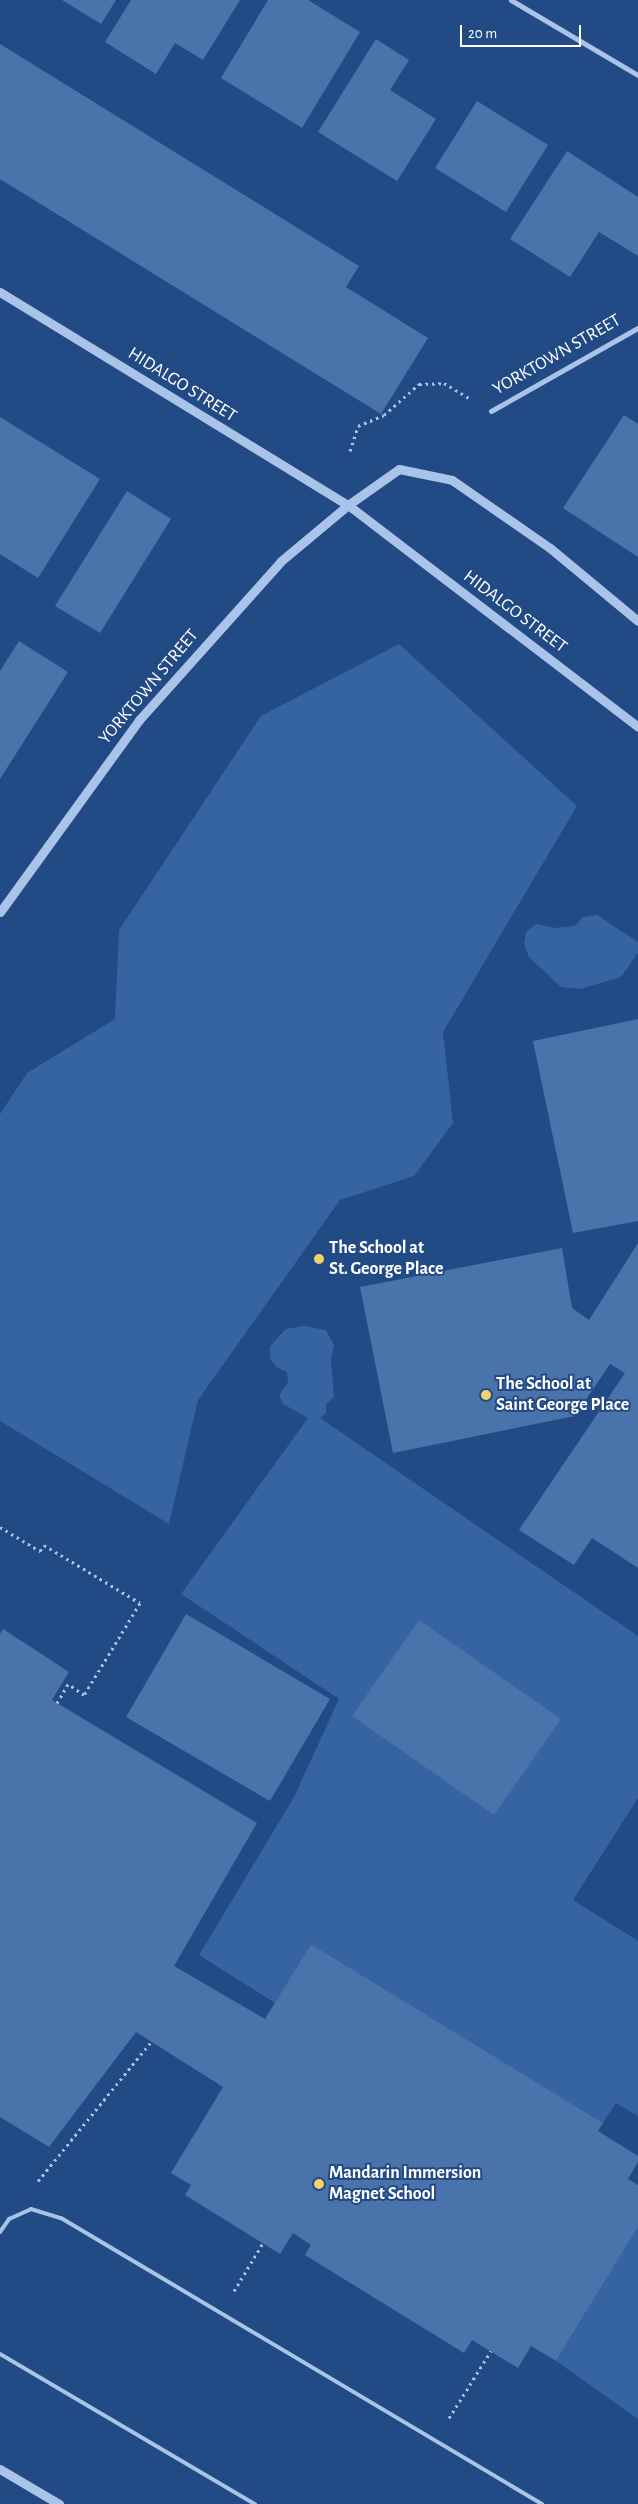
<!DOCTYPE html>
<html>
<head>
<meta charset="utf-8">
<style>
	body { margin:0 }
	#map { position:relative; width:638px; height:2504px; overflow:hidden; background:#224a84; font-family:"Alegreya Sans",sans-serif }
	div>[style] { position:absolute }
	.green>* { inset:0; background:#3663a1 }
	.building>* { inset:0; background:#4a73ac }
	.path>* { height:3px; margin-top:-1.5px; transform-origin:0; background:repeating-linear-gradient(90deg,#aac4e9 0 2.5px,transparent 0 6.5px) }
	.service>* { height:4px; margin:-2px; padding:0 2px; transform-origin:2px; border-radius:2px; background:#aac4e9 }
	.minor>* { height:5px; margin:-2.5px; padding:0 2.5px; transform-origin:2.5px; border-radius:2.5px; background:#aac4e9 }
	.tertiary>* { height:9px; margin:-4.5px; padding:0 4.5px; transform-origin:4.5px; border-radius:4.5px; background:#aac4e9 }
	.dots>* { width:14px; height:14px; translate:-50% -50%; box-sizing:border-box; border:2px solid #224a84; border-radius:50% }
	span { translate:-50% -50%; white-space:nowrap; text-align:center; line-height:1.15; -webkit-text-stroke:4px #224a84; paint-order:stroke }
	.street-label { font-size:18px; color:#fff }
	.poi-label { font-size:18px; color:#fff; font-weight:700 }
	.left { translate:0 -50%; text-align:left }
	.scale { position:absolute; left:460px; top:25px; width:121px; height:22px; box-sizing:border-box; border:2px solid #fff; border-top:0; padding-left:6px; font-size:15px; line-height:18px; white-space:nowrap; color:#fff; -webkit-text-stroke:4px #224a84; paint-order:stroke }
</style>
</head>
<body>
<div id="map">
	<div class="green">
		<div style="clip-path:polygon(399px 644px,577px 806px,443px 1032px,453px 1123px,414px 1176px,340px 1200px,198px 1400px,169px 1524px,0 1421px,0 1114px,27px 1073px,115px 1019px,119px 930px,261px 716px)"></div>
		<div style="clip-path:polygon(597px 915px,638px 942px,638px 953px,621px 977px,580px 989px,561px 987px,529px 957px,524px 944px,526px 932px,536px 924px,555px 928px,575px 926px,583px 917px)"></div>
		<div style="clip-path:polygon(304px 1326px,326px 1330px,334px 1345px,331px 1360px,334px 1397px,326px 1404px,326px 1413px,320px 1418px,638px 1636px,638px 1798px,573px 1900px,638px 1941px,638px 2116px,616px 2103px,603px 2123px,311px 1944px,275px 2003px,199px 1955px,294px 1797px,339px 1699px,181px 1594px,308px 1418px,283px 1404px,279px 1395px,288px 1383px,287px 1372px,276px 1367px,270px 1358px,270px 1346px,286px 1329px)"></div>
		<div style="clip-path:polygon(638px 2227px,638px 2419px,556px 2361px)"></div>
	</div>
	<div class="building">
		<div style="clip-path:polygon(62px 0,116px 0,101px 24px)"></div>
		<div style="clip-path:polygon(131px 0,240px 0,203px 60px,175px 43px,156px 74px,105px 42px)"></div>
		<div style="clip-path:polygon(268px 0,308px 0,360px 32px,302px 128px,221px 78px)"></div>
		<div style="clip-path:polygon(376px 39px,409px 60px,390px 90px,436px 119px,397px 181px,318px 132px)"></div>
		<div style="clip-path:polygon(0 44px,359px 266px,346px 287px,428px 338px,381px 414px,0 179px)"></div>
		<div style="clip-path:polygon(477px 101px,548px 145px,506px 212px,435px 168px)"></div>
		<div style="clip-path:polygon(567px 151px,638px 197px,638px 256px,599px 232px,570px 277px,510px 239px)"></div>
		<div style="clip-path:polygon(624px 415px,638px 424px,638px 557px,563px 508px)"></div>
		<div style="clip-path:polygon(0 417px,100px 479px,38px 578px,0 554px)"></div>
		<div style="clip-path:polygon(127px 491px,171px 519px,100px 633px,55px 606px)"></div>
		<div style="clip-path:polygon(19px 641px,68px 672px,0 779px,0 671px)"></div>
		<div style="clip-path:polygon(638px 1019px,638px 1221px,573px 1233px,533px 1041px)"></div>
		<div style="clip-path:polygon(638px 1243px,638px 1568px,592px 1538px,574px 1565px,519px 1530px,625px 1373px,610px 1364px,575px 1416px,393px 1453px,360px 1287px,562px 1248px,572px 1308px,589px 1320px)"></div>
		<div style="clip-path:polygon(186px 1614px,330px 1699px,270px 1801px,126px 1717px)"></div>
		<div style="clip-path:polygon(419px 1620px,561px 1719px,494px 1815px,352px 1716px)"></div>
		<div style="clip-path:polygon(3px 1629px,69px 1672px,52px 1700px,257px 1823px,174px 1966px,265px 2019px,311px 1944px,603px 2123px,598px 2131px,638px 2156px,638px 2162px,628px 2179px,638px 2185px,638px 2227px,556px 2361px,531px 2346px,518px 2368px,472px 2340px,464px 2353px,305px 2255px,311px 2245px,293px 2233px,280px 2254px,185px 2195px,191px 2185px,171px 2173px,223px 2087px,136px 2032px,49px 2147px,0 2117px,0 1634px)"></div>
	</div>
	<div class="path">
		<div style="left:350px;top:451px;width:26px;rotate:-72deg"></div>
		<div style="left:358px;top:426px;width:28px;rotate:-23deg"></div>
		<div style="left:384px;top:415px;width:47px;rotate:-41.5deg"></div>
		<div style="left:419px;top:384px;width:25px;rotate:-2deg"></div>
		<div style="left:444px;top:383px;width:31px;rotate:31deg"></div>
		<div style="left:0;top:1527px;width:47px;rotate:31deg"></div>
		<div style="left:40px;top:1551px;width:7px;rotate:-56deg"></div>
		<div style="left:44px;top:1545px;width:112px;rotate:31.1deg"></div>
		<div style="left:140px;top:1603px;width:108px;rotate:121.3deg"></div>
		<div style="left:84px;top:1695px;width:19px;rotate:-145deg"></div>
		<div style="left:68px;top:1684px;width:22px;rotate:120deg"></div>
		<div style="left:38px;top:2181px;width:179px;rotate:-50.9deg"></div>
		<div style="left:234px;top:2291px;width:56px;rotate:-58.9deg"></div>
		<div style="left:449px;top:2418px;width:79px;rotate:-57.9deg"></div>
	</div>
	<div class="service">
		<div style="left:0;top:2232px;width:16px;rotate:-55deg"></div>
		<div style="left:9px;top:2219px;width:24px;rotate:-24deg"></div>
		<div style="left:31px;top:2209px;width:31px;rotate:17deg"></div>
		<div style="left:61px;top:2218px;width:560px;rotate:30.74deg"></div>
		<div style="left:0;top:2354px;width:296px;rotate:30.5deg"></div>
	</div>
	<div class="minor">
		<div style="left:511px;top:0;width:147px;rotate:30.6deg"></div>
		<div style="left:491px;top:411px;width:169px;rotate:-29.5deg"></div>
	</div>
	<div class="tertiary">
		<div style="left:0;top:292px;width:408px;rotate:31.5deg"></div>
		<div style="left:348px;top:505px;width:365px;rotate:37.4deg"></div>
		<div style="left:0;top:912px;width:237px;rotate:-54.1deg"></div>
		<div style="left:139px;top:720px;width:213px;rotate:-48.2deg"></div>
		<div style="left:281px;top:561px;width:87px;rotate:-39.9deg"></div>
		<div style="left:348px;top:505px;width:62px;rotate:-35.2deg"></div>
		<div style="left:399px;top:469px;width:54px;rotate:11.7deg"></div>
		<div style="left:452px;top:480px;width:119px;rotate:34.8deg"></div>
		<div style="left:550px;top:548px;width:114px;rotate:39.7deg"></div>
		<div style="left:0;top:2469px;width:69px;rotate:30.7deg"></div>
	</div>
	<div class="dots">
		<div style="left:319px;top:1259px;background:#f5d16c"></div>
		<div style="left:486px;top:1395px;background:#f5d16c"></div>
		<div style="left:319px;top:2184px;background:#f5d16c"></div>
	</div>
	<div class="street-label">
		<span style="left:557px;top:355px;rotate:-30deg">YORKTOWN STREET</span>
		<span style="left:182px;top:385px;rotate:32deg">HIDALGO STREET</span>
		<span style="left:515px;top:612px;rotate:37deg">HIDALGO STREET</span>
		<span style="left:149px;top:687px;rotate:-50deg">YORKTOWN STREET</span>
	</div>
	<div class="poi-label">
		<span class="left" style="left:329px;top:1259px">The School at<br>St. George Place</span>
		<span class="left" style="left:496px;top:1395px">The School at<br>Saint George Place</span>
		<span class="left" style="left:329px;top:2184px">Mandarin Immersion<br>Magnet School</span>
	</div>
	<div class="scale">20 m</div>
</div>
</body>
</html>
